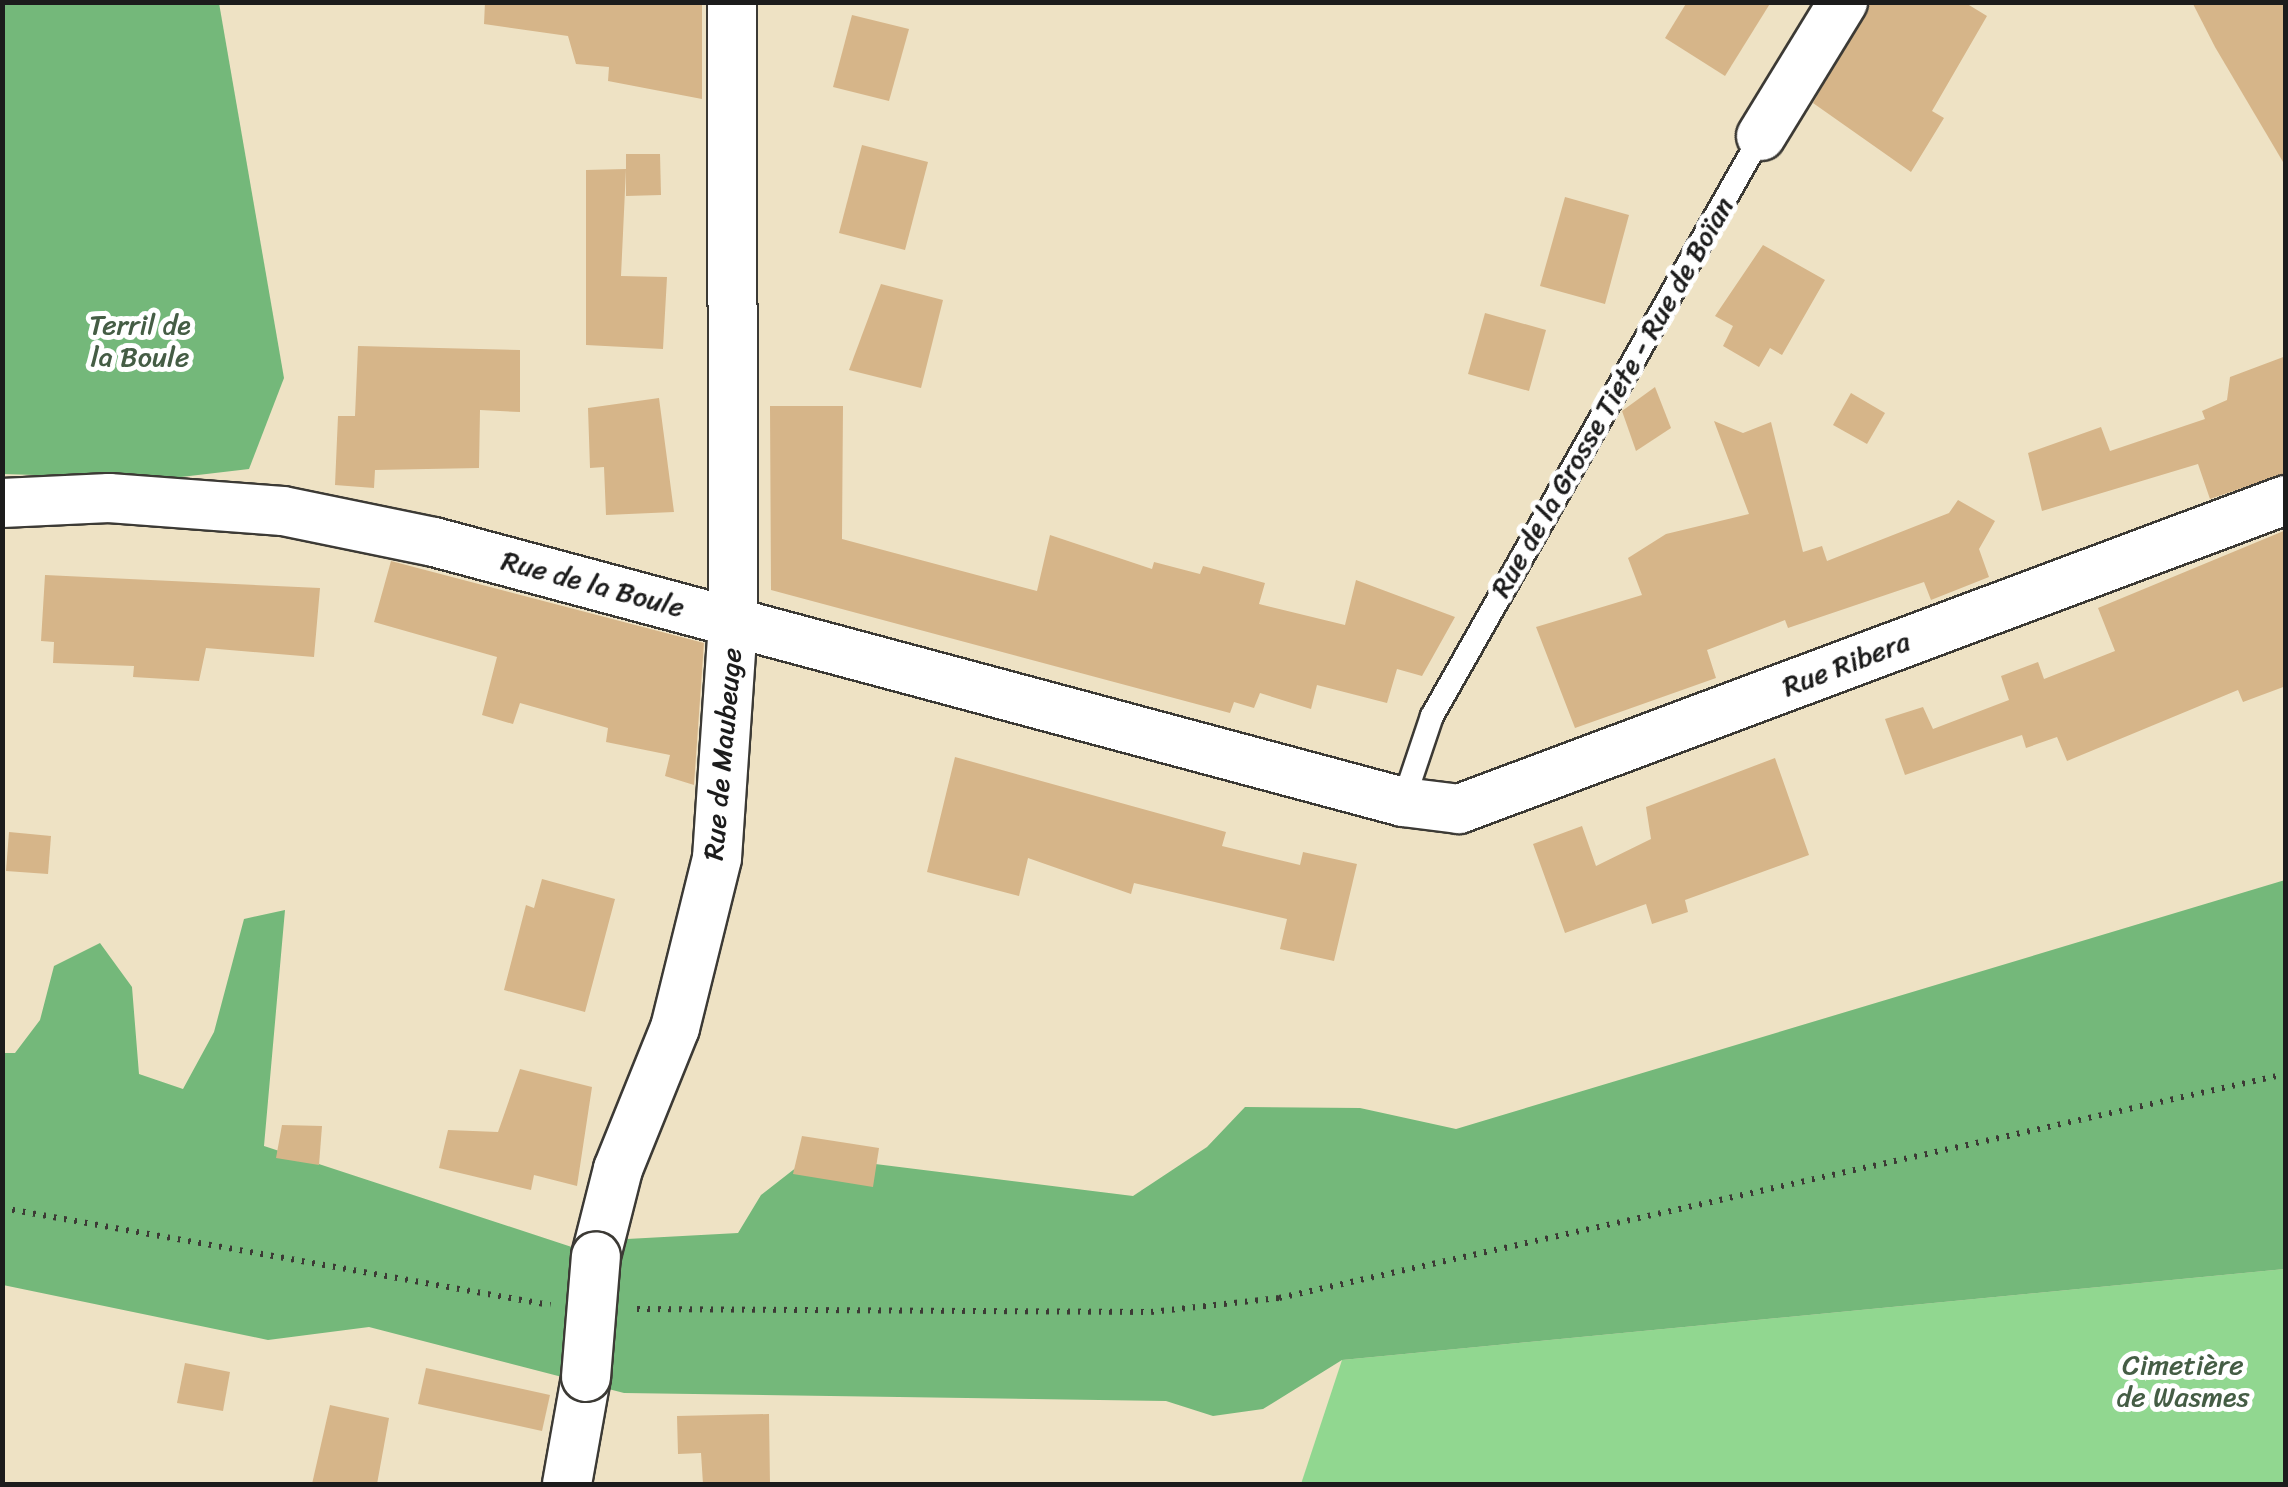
<!DOCTYPE html>
<html>
<head>
<meta charset="utf-8">
<style>
	body { margin:0 }
	#map { position:relative; width:2288px; height:1487px; overflow:hidden; background:#eee2c4; font-family:Sriracha,sans-serif }
	div>[style] { position:absolute }
	.green>* { inset:0; background:#91d790 }
	.forest>* { inset:0; background:#74b87a }
	.building>* { inset:0; background:#d6b589 }
	.path>* { height:6px; margin-top:-3px; transform-origin:0; background:repeating-linear-gradient(90deg,#3c3a35 0 2.5px,transparent 0 10.5px) }
	.roads { filter:drop-shadow(2px 0 #3c3a35) drop-shadow(-2px 0 #3c3a35) drop-shadow(0 2px #3c3a35) drop-shadow(0 -2px #3c3a35) }
	.service>* { height:22px; margin:-11px; padding:0 11px; transform-origin:11px; border-radius:11px; background:#fff }
	.minor>* { height:48px; margin:-24px; padding:0 24px; transform-origin:24px; border-radius:24px; background:#fff }
	.bridges { filter:drop-shadow(2px 0 #3c3a35) drop-shadow(-2px 0 #3c3a35) drop-shadow(0 2px #3c3a35) drop-shadow(0 -2px #3c3a35) }
	.minor-bridge>* { height:48px; margin:-24px; padding:0 24px; transform-origin:24px; border-radius:24px; background:#fff }
	span { translate:-50% -50%; white-space:nowrap; text-align:center; line-height:1.15; -webkit-text-stroke:10px #fff; paint-order:stroke }
	.park-label { font-size:28px; color:#455d45 }
	.street-label { font-size:28px; color:#1c1c1c }
	.frame { position:absolute; inset:0; border:5px solid #1c1c1c; pointer-events:none }
</style>
</head>
<body>
<div id="map">
	<div class="green">
		<div style="clip-path:polygon(2285px 1269px,2285px 1484px,1301px 1484px,1342px 1360px)"></div>
	</div>
	<div class="forest">
		<div style="clip-path:polygon(3px 3px,219px 3px,284px 378px,249px 469px,164px 479px,3px 474px)"></div>
		<div style="clip-path:polygon(2285px 880px,2285px 1269px,1342px 1360px,1263px 1409px,1213px 1416px,1166px 1401px,624px 1393px,369px 1327px,268px 1340px,3px 1285px,3px 1053px,15px 1053px,40px 1020px,54px 966px,100px 943px,132px 987px,139px 1074px,183px 1089px,214px 1032px,244px 919px,285px 910px,264px 1146px,596px 1255px,627px 1239px,738px 1233px,761px 1195px,811px 1156px,1133px 1196px,1207px 1147px,1245px 1107px,1360px 1108px,1456px 1129px)"></div>
	</div>
	<div class="building">
		<div style="clip-path:polygon(485px 2px,702px 2px,702px 99px,608px 81px,609px 67px,576px 64px,568px 36px,484px 24px)"></div>
		<div style="clip-path:polygon(1687px 2px,1771px 2px,1725px 76px,1665px 38px)"></div>
		<div style="clip-path:polygon(1870px 2px,1964px 2px,1987px 16px,1932px 111px,1944px 118px,1911px 172px,1813px 103px)"></div>
		<div style="clip-path:polygon(2192px 2px,2286px 2px,2286px 167px,2215px 47px)"></div>
		<div style="clip-path:polygon(852px 15px,909px 29px,889px 101px,833px 87px)"></div>
		<div style="clip-path:polygon(862px 145px,928px 162px,905px 250px,839px 233px)"></div>
		<div style="clip-path:polygon(626px 154px,660px 154px,661px 195px,626px 196px)"></div>
		<div style="clip-path:polygon(626px 169px,621px 276px,667px 277px,663px 349px,586px 345px,586px 170px)"></div>
		<div style="clip-path:polygon(1565px 197px,1629px 215px,1605px 304px,1540px 286px)"></div>
		<div style="clip-path:polygon(1763px 245px,1825px 280px,1782px 355px,1770px 348px,1759px 367px,1723px 346px,1733px 326px,1715px 316px)"></div>
		<div style="clip-path:polygon(881px 284px,943px 300px,921px 388px,849px 370px)"></div>
		<div style="clip-path:polygon(1485px 313px,1546px 330px,1529px 391px,1468px 374px)"></div>
		<div style="clip-path:polygon(358px 346px,520px 350px,520px 412px,480px 410px,479px 468px,375px 470px,374px 488px,335px 485px,338px 416px,355px 416px)"></div>
		<div style="clip-path:polygon(2286px 356px,2286px 473px,2210px 499px,2198px 464px,2042px 511px,2028px 453px,2101px 427px,2110px 451px,2205px 419px,2202px 411px,2227px 400px,2230px 377px)"></div>
		<div style="clip-path:polygon(1655px 387px,1671px 428px,1636px 451px,1622px 411px)"></div>
		<div style="clip-path:polygon(1851px 393px,1885px 413px,1867px 444px,1833px 425px)"></div>
		<div style="clip-path:polygon(659px 398px,674px 512px,606px 515px,604px 467px,590px 468px,588px 408px)"></div>
		<div style="clip-path:polygon(770px 406px,843px 406px,842px 539px,1037px 591px,1050px 535px,1152px 569px,1154px 562px,1200px 574px,1203px 566px,1265px 583px,1259px 604px,1345px 625px,1356px 580px,1455px 617px,1422px 676px,1397px 669px,1387px 703px,1317px 685px,1311px 709px,1260px 693px,1254px 708px,1234px 702px,1230px 713px,771px 590px)"></div>
		<div style="clip-path:polygon(1714px 421px,1743px 433px,1771px 422px,1803px 552px,1822px 546px,1827px 561px,1949px 513px,1958px 500px,1995px 521px,1979px 549px,1989px 577px,1931px 600px,1924px 582px,1788px 628px,1785px 620px,1707px 650px,1716px 678px,1575px 728px,1536px 627px,1642px 595px,1628px 558px,1666px 534px,1749px 514px)"></div>
		<div style="clip-path:polygon(2286px 530px,2286px 686px,2243px 702px,2238px 690px,2067px 761px,2057px 737px,2026px 748px,2022px 735px,1905px 775px,1885px 719px,1923px 707px,1933px 729px,2009px 700px,2001px 676px,2038px 662px,2044px 679px,2115px 651px,2098px 608px)"></div>
		<div style="clip-path:polygon(391px 561px,704px 643px,694px 785px,665px 776px,670px 755px,606px 742px,608px 728px,520px 703px,513px 724px,482px 715px,497px 657px,374px 622px)"></div>
		<div style="clip-path:polygon(45px 575px,320px 588px,314px 657px,206px 648px,199px 681px,133px 677px,134px 666px,53px 663px,54px 642px,41px 641px)"></div>
		<div style="clip-path:polygon(955px 757px,1226px 832px,1222px 846px,1300px 865px,1303px 852px,1357px 864px,1334px 961px,1280px 949px,1287px 919px,1134px 883px,1131px 894px,1028px 858px,1019px 896px,927px 872px)"></div>
		<div style="clip-path:polygon(1775px 758px,1809px 855px,1685px 900px,1688px 912px,1652px 924px,1646px 904px,1565px 933px,1533px 844px,1582px 826px,1596px 866px,1651px 839px,1646px 807px)"></div>
		<div style="clip-path:polygon(9px 832px,51px 836px,48px 874px,6px 871px)"></div>
		<div style="clip-path:polygon(542px 879px,615px 899px,585px 1012px,504px 990px,526px 905px,534px 908px)"></div>
		<div style="clip-path:polygon(520px 1069px,592px 1087px,577px 1186px,534px 1175px,531px 1190px,439px 1168px,448px 1130px,498px 1132px)"></div>
		<div style="clip-path:polygon(282px 1125px,322px 1126px,319px 1165px,276px 1158px)"></div>
		<div style="clip-path:polygon(802px 1136px,879px 1148px,873px 1187px,793px 1174px)"></div>
		<div style="clip-path:polygon(185px 1363px,230px 1372px,223px 1411px,177px 1403px)"></div>
		<div style="clip-path:polygon(426px 1368px,550px 1395px,542px 1431px,418px 1404px)"></div>
		<div style="clip-path:polygon(330px 1405px,389px 1418px,377px 1484px,312px 1484px)"></div>
		<div style="clip-path:polygon(769px 1414px,770px 1484px,703px 1484px,701px 1453px,678px 1454px,677px 1416px)"></div>
	</div>
	<div class="path">
		<div style="left:2px;top:1208px;width:557px;rotate:10.04deg"></div>
		<div style="left:637px;top:1309px;width:514px;rotate:0.33deg"></div>
		<div style="left:1151px;top:1312px;width:129px;rotate:-6.2deg"></div>
		<div style="left:1279px;top:1298px;width:1032px;rotate:-12.54deg"></div>
	</div>
	<div class="roads">
		<div class="service">
			<div style="left:1403px;top:802px;width:91px;rotate:-71.4deg"></div>
			<div style="left:1432px;top:716px;width:667px;rotate:-60.44deg"></div>
		</div>
		<div class="minor">
			<div style="left:1761px;top:136px;width:157px;rotate:-58.5deg"></div>
			<div style="left:2px;top:503px;width:107px;rotate:-2.7deg"></div>
			<div style="left:109px;top:498px;width:174px;rotate:4.3deg"></div>
			<div style="left:283px;top:511px;width:154px;rotate:11.6deg"></div>
			<div style="left:434px;top:542px;width:1003px;rotate:15.02deg"></div>
			<div style="left:1403px;top:802px;width:56px;rotate:7.1deg"></div>
			<div style="left:1459px;top:809px;width:883px;rotate:-20.49deg"></div>
			<div style="left:596px;top:1256px;width:90px;rotate:-75.8deg"></div>
			<div style="left:618px;top:1169px;width:152px;rotate:-68deg"></div>
			<div style="left:675px;top:1028px;width:175px;rotate:-76.1deg"></div>
			<div style="left:717px;top:858px;width:238px;rotate:-86.1deg"></div>
			<div style="left:733px;top:621px;width:619px;rotate:-90.09deg"></div>
			<div style="left:567px;top:1484px;width:109px;rotate:-79.9deg"></div>
		</div>
	</div>
	<div class="bridges">
		<div class="minor-bridge">
			<div style="left:586px;top:1377px;width:121px;rotate:-85.3deg"></div>
		</div>
	</div>
	<div class="park-label">
		<span style="left:140px;top:341px">Terril de<br>la Boule</span>
		<span style="left:2183px;top:1381px">Cimetière<br>de Wasmes</span>
	</div>
	<div class="street-label">
		<span style="left:1612px;top:397px;rotate:-60deg">Rue de la Grosse Tiete - Rue de Boïan</span>
		<span style="left:593px;top:584px;rotate:15deg">Rue de la Boule</span>
		<span style="left:1846px;top:664px;rotate:-21deg">Rue Ribera</span>
		<span style="left:723px;top:754px;rotate:-85deg">Rue de Maubeuge</span>
	</div>
	<div class="frame"></div>
</div>
</body>
</html>
